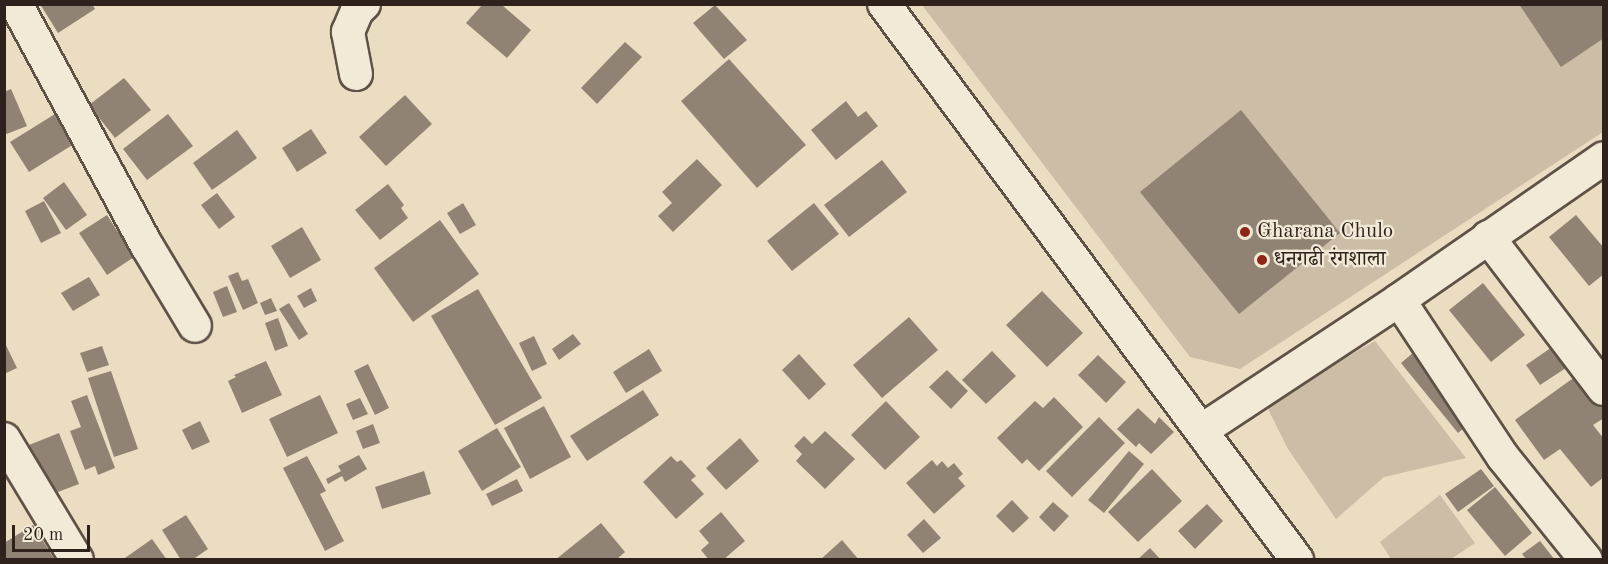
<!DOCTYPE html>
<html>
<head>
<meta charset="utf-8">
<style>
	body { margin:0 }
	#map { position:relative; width:1608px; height:564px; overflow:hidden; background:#ebddc2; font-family:"Old Standard TT","Noto Serif Devanagari",serif }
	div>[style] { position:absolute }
	.green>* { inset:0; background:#cbbda6 }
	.building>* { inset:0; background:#918373 }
	.roads { filter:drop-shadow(2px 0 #5e5146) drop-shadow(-2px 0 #5e5146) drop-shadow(0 2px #5e5146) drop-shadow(0 -2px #5e5146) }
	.minor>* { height:32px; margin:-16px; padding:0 16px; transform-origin:16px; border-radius:16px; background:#f2e9d7 }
	.dots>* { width:16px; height:16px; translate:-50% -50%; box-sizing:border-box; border:3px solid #f2e9d7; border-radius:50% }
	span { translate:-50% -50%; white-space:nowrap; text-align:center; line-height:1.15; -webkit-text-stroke:4.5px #f2e9d7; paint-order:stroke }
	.poi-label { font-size:21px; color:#2f221d }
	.left { translate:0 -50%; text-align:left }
	.frame { position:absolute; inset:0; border:6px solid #2f221d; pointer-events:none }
	.scale { position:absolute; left:12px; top:525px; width:78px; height:27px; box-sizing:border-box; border:3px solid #2f221d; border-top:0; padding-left:8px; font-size:18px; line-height:21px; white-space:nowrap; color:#2f221d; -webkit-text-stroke:4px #f2e9d7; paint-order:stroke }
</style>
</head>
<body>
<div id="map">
	<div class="green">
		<div style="clip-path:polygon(922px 5px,1603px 5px,1603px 132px,1240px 369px,1190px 357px)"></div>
		<div style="clip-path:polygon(1375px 341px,1466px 458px,1384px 477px,1336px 519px,1288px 449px,1265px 403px)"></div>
		<div style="clip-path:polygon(1440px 495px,1475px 543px,1451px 559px,1391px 559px,1380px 542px)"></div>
	</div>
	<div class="building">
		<div style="clip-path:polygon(40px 4px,92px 4px,95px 9px,58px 33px)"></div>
		<div style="clip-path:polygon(1519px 4px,1604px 4px,1604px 38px,1561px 67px)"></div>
		<div style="clip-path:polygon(482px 5px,502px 5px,531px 30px,507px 58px,466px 23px)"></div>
		<div style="clip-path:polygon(715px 5px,747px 40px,724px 59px,693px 23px)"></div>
		<div style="clip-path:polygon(625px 42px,642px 57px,597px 104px,581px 88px)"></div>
		<div style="clip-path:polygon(729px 59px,806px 145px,757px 188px,681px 101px)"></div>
		<div style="clip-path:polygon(124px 78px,151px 110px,115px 138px,89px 105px)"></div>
		<div style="clip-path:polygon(11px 89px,27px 126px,4px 135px,4px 92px)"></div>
		<div style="clip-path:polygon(405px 95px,432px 124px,386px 166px,359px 137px)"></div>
		<div style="clip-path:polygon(846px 101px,858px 117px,866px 111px,878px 126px,836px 160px,811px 130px)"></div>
		<div style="clip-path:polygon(1241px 110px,1340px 233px,1239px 314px,1140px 192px)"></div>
		<div style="clip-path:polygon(55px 114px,74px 144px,29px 172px,10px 142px)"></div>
		<div style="clip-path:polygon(168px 114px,193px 146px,147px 180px,123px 149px)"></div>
		<div style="clip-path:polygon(311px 129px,327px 153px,297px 172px,282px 148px)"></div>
		<div style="clip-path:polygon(237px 130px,257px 158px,212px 190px,193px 163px)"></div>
		<div style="clip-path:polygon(697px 159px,722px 185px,673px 232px,658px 216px,672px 203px,662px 192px)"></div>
		<div style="clip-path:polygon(882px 160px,907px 192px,849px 237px,824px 205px)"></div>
		<div style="clip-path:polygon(64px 182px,87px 215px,66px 230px,43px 198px)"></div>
		<div style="clip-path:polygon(388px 184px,404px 205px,401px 208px,408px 218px,380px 240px,355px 210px)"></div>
		<div style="clip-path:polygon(217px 193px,235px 217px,219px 229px,201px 205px)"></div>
		<div style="clip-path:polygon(44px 201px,61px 233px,41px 243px,25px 211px)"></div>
		<div style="clip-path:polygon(463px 203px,476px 225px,460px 234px,447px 213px)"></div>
		<div style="clip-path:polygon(814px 203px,839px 234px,792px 271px,767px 241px)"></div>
		<div style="clip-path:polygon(107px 215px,134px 257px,107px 275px,79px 233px)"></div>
		<div style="clip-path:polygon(1576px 215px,1604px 248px,1604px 274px,1589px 286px,1549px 237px)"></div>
		<div style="clip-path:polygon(440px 220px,479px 274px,413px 322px,374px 268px)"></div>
		<div style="clip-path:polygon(302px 227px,321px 260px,290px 278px,271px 246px)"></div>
		<div style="clip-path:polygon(238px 272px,242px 281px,248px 279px,258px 303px,243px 310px,228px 276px)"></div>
		<div style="clip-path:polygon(89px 277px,100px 295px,73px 311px,61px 293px)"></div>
		<div style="clip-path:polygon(1483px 283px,1525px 335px,1491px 362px,1449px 310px)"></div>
		<div style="clip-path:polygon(227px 286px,237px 312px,223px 317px,213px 292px)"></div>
		<div style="clip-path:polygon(311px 288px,317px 301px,304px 308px,297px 296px)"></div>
		<div style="clip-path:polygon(478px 289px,542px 398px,495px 425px,431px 316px)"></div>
		<div style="clip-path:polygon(1042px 291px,1083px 333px,1047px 367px,1006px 325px)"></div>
		<div style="clip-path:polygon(271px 298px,277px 311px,265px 315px,260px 303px)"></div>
		<div style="clip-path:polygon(289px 303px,308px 334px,299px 340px,279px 309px)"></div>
		<div style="clip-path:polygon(909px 317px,938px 350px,882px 398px,853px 365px)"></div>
		<div style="clip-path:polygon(278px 318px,288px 346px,275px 351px,265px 323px)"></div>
		<div style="clip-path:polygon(573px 334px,581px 344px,559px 360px,552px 349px)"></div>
		<div style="clip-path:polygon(534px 336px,547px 364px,532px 371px,519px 343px)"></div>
		<div style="clip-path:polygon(4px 341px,17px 368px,4px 374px)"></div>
		<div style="clip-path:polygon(1555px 345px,1569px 366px,1540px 385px,1526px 365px)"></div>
		<div style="clip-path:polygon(102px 346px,109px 365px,87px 372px,80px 353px)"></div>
		<div style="clip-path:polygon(649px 349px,662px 371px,626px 393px,613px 372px)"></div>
		<div style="clip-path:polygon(992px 351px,1016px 376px,986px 404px,962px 380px)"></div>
		<div style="clip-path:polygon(1414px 352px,1471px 422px,1458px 433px,1401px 363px)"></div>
		<div style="clip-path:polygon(799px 354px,826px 384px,809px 400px,782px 370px)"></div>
		<div style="clip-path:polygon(1098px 355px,1126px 382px,1106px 403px,1078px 375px)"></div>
		<div style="clip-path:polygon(266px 361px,282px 395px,242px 413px,228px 381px,236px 377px,234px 375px)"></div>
		<div style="clip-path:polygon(368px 364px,389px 408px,375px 415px,354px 371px)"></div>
		<div style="clip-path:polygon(947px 370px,968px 391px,951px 409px,929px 387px)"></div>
		<div style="clip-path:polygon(111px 371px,138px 449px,114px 457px,88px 378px)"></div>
		<div style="clip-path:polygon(1579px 374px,1604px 409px,1604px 418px,1593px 425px,1604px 439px,1604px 477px,1591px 487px,1560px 449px,1544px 460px,1515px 420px)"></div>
		<div style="clip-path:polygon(643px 390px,659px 415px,587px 461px,570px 436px)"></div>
		<div style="clip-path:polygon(87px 395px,115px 468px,98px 475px,95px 466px,85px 470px,70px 431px,81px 427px,71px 401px)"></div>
		<div style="clip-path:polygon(320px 395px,338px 433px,287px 457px,269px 419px)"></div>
		<div style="clip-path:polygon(1054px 397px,1083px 427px,1039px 471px,1027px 459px,1022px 464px,997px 438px,1035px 401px,1043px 408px)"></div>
		<div style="clip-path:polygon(360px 398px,368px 414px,353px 420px,346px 404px)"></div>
		<div style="clip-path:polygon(886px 401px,920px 437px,885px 470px,851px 435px)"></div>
		<div style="clip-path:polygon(544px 406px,571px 457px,530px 479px,504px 428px)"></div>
		<div style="clip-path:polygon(1138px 408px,1155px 424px,1159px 417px,1174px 432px,1151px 454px,1139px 443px,1136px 447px,1117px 429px)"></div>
		<div style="clip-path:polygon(1099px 417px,1125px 443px,1072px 497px,1046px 471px)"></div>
		<div style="clip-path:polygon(200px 421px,210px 442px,192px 450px,182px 430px)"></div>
		<div style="clip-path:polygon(373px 424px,380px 443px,363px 449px,356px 431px)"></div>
		<div style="clip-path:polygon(497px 428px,521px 467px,482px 491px,458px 451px)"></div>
		<div style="clip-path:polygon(825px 431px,855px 459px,825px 489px,796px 461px,802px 454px,794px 446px,804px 436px,812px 444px)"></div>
		<div style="clip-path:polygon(59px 433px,79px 484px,50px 495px,29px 445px)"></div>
		<div style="clip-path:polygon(740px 438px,759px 461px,726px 490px,706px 468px)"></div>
		<div style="clip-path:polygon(1129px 451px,1144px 464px,1104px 513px,1088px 500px)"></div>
		<div style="clip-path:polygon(359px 455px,367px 469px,345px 482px,342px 476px,328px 484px,326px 479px,341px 471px,338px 466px)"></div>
		<div style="clip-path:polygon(307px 456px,326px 491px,320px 494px,344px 541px,325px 551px,283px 468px)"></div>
		<div style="clip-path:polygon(671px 456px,677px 462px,681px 460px,696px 476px,691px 480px,704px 494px,676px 519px,643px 482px)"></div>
		<div style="clip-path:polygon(932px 460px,937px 466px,942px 461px,948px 468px,954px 463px,963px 474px,958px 478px,965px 486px,934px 514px,906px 483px)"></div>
		<div style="clip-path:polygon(1152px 469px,1182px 501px,1138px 542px,1108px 512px)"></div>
		<div style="clip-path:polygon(1481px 469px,1494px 486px,1458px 512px,1445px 494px)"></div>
		<div style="clip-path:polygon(424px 471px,431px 494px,382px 509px,375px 487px)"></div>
		<div style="clip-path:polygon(517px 479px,523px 491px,492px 506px,486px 494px)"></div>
		<div style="clip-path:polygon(1495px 487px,1532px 533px,1505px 556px,1467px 510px)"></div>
		<div style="clip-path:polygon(1012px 500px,1029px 518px,1013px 533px,996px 516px)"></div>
		<div style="clip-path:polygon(1053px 502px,1069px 516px,1054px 532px,1039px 517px)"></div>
		<div style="clip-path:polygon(1207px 504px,1223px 521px,1195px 549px,1178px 531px)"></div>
		<div style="clip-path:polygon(721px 512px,745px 541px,723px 560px,709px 560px,701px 550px,709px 543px,699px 531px)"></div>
		<div style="clip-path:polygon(186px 515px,208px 549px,192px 560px,181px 560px,162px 530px)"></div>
		<div style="clip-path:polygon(924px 519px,941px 538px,923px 553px,907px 535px)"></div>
		<div style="clip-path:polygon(601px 523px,625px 552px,616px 560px,555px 560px)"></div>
		<div style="clip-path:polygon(33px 525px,55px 560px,4px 560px,4px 543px)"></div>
		<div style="clip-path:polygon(152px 539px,167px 560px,122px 560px)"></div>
		<div style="clip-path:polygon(842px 540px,859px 560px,820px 560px)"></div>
		<div style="clip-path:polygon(1540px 541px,1555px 560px,1527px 560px,1522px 554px)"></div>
		<div style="clip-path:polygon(1150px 548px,1161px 560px,1137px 560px)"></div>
	</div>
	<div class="roads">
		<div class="minor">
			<div style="left:16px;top:4px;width:275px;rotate:61.6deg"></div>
			<div style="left:147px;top:246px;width:93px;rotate:59deg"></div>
			<div style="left:884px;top:4px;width:693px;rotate:53.39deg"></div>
			<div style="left:356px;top:74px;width:43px;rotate:-100.8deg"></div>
			<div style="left:348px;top:32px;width:23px;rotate:-67deg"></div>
			<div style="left:357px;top:11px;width:10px;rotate:-45deg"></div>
			<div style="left:1488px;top:237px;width:191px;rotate:52.7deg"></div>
			<div style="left:1399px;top:300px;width:188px;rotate:56.5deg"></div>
			<div style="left:1503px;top:457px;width:132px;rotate:51.1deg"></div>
			<div style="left:1202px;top:430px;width:236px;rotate:-33.4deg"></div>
			<div style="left:1399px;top:300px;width:249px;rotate:-34.7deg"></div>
			<div style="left:4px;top:439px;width:141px;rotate:58.9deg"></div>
		</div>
	</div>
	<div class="dots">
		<div style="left:1245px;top:232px;background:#8f2418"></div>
		<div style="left:1262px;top:260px;background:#8f2418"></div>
	</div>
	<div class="poi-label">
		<span class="left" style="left:1257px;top:232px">Gharana Chulo</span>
		<span class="left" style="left:1274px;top:260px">धनगढी रंगशाला</span>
	</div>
	<div class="frame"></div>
	<div class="scale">20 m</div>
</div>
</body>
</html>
